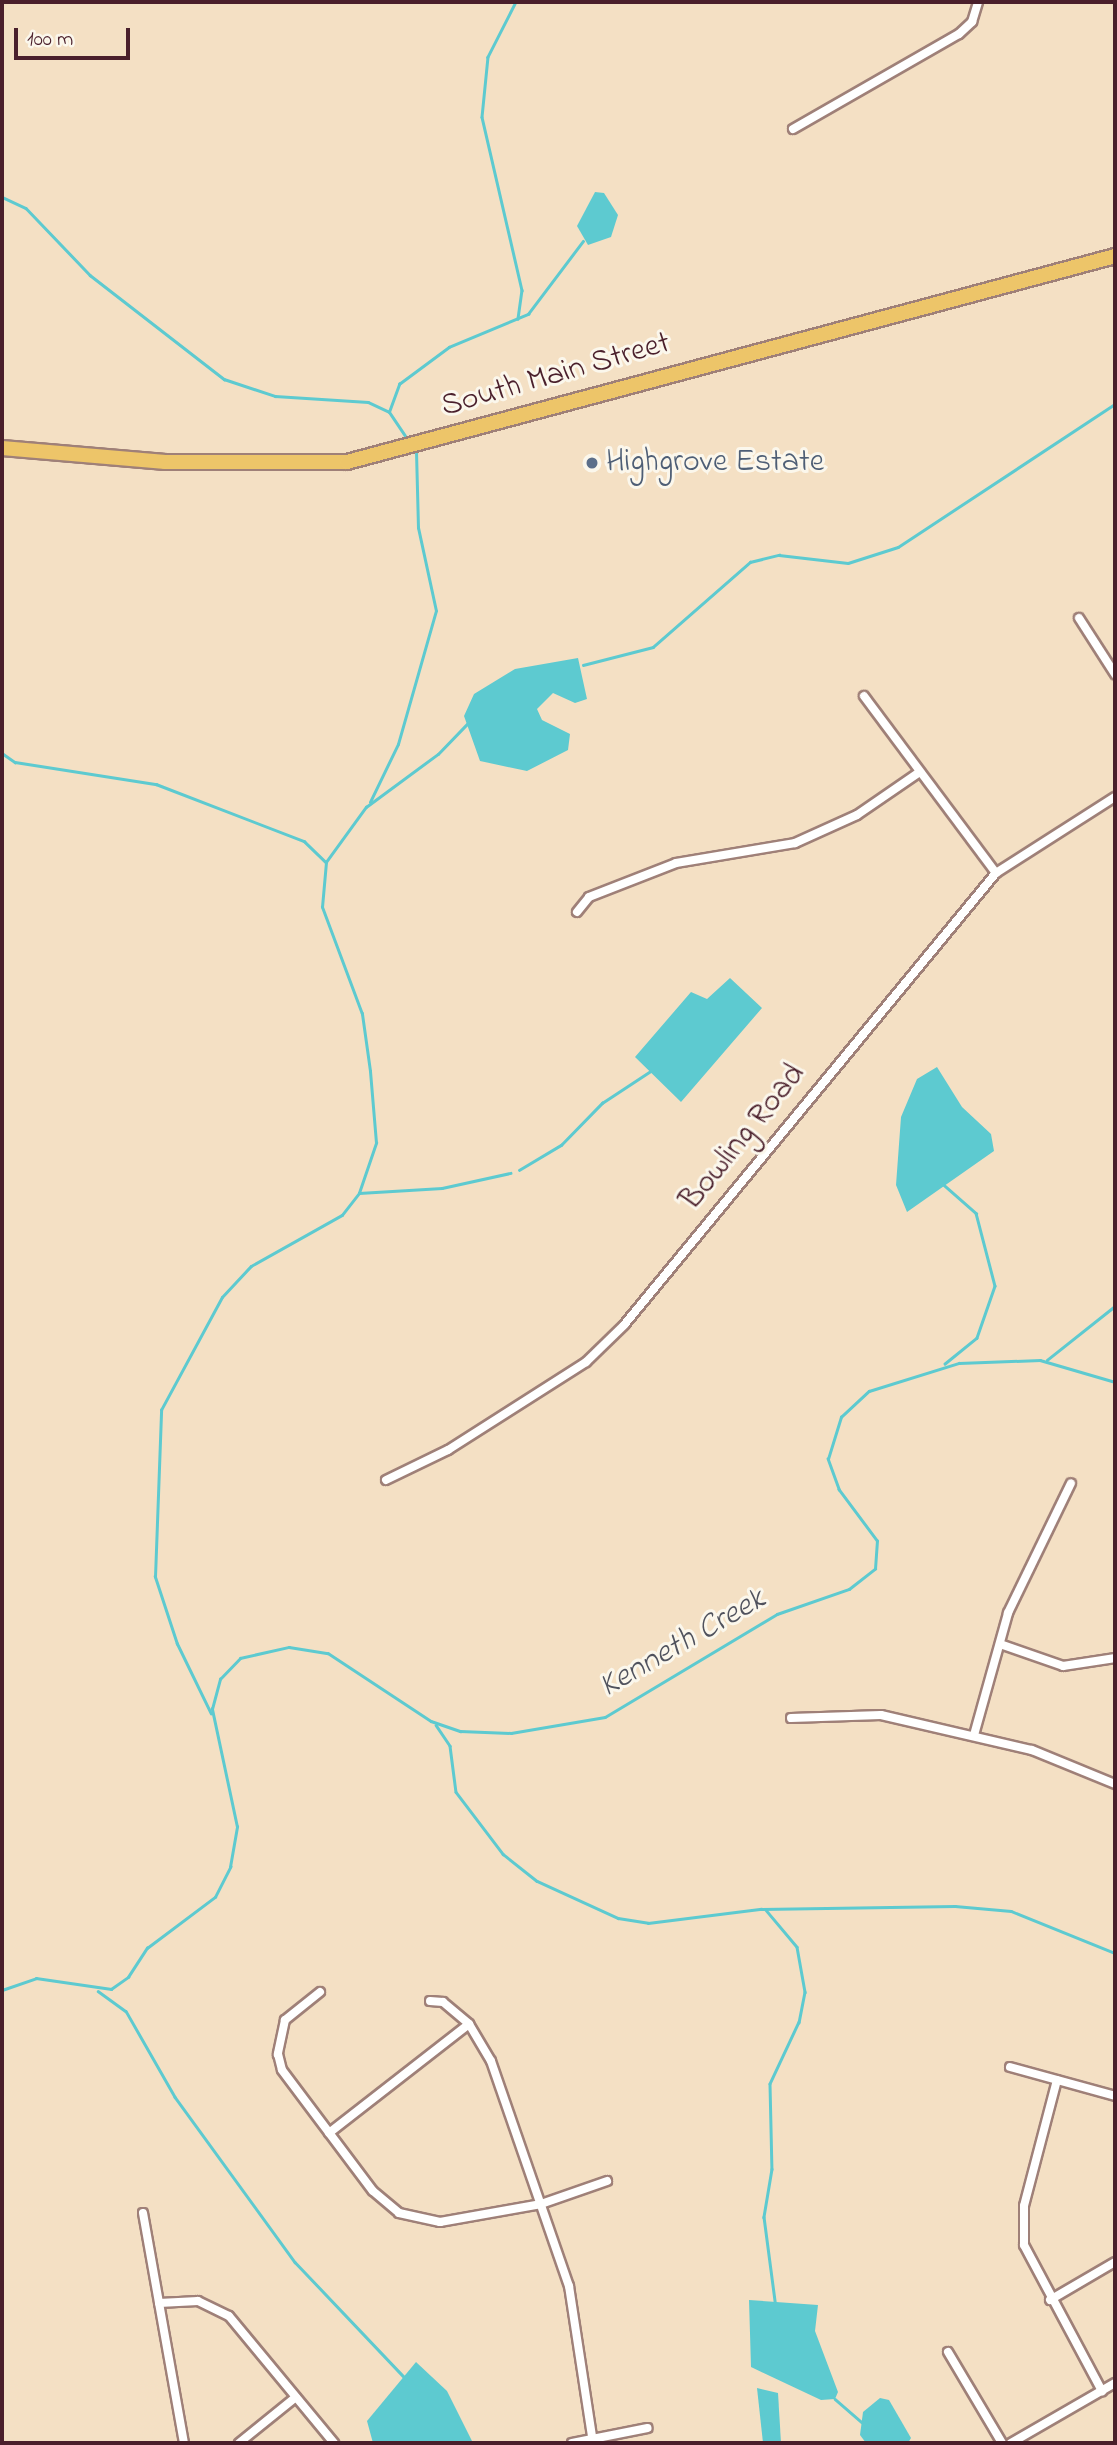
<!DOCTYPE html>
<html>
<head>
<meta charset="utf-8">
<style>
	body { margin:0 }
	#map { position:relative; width:1117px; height:2445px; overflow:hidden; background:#f4e0c4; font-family:"Indie Flower",sans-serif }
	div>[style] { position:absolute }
	.water>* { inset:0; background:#5dcad0 }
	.stream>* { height:2.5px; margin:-1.25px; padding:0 1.25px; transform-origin:1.25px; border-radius:1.25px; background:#5dcad0 }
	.roads { filter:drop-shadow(2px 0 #9f8078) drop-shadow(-2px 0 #9f8078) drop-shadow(0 2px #9f8078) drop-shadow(0 -2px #9f8078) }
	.street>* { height:8px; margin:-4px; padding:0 4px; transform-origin:4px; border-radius:4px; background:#fff }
	.highway>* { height:14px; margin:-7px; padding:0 7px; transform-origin:7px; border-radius:7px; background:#edc569 }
	.dots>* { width:19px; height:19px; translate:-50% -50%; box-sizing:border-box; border:4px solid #fbf7ec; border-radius:50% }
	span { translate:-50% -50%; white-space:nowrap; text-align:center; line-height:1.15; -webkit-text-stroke:6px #fbf7ec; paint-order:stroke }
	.street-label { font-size:32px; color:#4a1f2b }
	.service-label { font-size:32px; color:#4e5e75 }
	.left { translate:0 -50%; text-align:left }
	.water-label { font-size:33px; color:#50525d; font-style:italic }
	.frame { position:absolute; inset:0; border:4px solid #4a1f2b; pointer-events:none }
	.scale { position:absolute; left:14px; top:28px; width:116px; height:32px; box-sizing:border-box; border:4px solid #4a1f2b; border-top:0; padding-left:9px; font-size:21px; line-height:24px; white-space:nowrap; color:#4a1f2b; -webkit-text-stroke:5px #fbf7ec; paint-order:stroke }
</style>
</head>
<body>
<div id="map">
	<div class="water">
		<div style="clip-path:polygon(595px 192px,604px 193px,618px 215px,611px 237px,588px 245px,577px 226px)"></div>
		<div style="clip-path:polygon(578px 658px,587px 699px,575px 703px,553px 693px,537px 709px,542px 720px,570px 734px,568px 750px,527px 771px,480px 761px,464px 716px,474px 694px,515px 669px)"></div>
		<div style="clip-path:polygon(730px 978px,762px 1008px,681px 1102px,635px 1057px,691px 992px,707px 999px)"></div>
		<div style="clip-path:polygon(937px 1067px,962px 1107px,991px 1134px,994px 1151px,907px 1212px,896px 1185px,901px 1117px,917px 1079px)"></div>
		<div style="clip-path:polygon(749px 2300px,818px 2305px,815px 2331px,838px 2392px,835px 2399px,821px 2400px,751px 2367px)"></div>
		<div style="clip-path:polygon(416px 2362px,447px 2391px,473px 2443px,373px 2443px,367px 2421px)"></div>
		<div style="clip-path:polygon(757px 2388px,778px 2393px,781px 2443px,763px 2443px)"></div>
		<div style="clip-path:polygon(880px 2398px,889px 2400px,911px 2438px,908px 2443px,866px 2443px,860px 2435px,863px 2412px)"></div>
	</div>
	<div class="stream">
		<div style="left:516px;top:2px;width:62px;rotate:117deg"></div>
		<div style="left:488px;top:57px;width:60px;rotate:95.7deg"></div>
		<div style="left:482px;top:117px;width:178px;rotate:77deg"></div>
		<div style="left:522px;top:290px;width:29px;rotate:98deg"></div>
		<div style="left:2px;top:197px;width:26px;rotate:25deg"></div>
		<div style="left:26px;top:208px;width:93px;rotate:46.3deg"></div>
		<div style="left:90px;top:275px;width:170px;rotate:37.8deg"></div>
		<div style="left:224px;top:379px;width:54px;rotate:18.4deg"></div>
		<div style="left:275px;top:396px;width:93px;rotate:3.7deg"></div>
		<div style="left:368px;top:402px;width:23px;rotate:25deg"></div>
		<div style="left:405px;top:436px;width:29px;rotate:-124deg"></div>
		<div style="left:389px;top:412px;width:30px;rotate:-70deg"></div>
		<div style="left:399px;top:384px;width:62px;rotate:-36.5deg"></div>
		<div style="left:449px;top:347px;width:86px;rotate:-22.7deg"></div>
		<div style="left:528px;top:314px;width:91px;rotate:-53deg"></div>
		<div style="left:583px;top:665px;width:72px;rotate:-14.4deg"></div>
		<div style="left:653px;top:647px;width:129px;rotate:-41.2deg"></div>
		<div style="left:750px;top:562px;width:30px;rotate:-14deg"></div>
		<div style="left:779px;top:555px;width:69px;rotate:6.6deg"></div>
		<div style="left:848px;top:563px;width:52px;rotate:-17.7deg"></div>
		<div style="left:898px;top:547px;width:260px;rotate:-33.4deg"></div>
		<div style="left:2px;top:753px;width:16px;rotate:35deg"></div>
		<div style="left:15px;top:762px;width:143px;rotate:8.9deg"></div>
		<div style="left:156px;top:784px;width:159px;rotate:21.1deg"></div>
		<div style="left:304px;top:841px;width:30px;rotate:44deg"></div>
		<div style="left:370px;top:802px;width:64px;rotate:-64.2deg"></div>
		<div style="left:398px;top:744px;width:138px;rotate:-74.1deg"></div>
		<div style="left:436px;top:611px;width:85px;rotate:-102.2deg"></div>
		<div style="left:418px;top:528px;width:77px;rotate:-91.5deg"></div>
		<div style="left:519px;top:1170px;width:49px;rotate:-30.8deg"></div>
		<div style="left:561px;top:1145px;width:59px;rotate:-45.7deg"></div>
		<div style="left:602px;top:1103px;width:60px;rotate:-33.4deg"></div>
		<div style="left:944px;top:1185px;width:43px;rotate:41.2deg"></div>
		<div style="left:976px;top:1213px;width:75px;rotate:75.4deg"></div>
		<div style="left:995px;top:1286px;width:55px;rotate:109.1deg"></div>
		<div style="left:977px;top:1338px;width:41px;rotate:140.9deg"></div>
		<div style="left:359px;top:1193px;width:83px;rotate:-3.4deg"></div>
		<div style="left:442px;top:1188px;width:70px;rotate:-12.4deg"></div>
		<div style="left:1047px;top:1360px;width:87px;rotate:-38.5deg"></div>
		<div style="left:211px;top:1714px;width:78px;rotate:-115.9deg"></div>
		<div style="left:177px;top:1644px;width:71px;rotate:-108.2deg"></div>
		<div style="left:155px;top:1577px;width:167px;rotate:-87.9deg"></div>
		<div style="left:161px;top:1410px;width:128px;rotate:-61.6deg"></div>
		<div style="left:222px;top:1297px;width:42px;rotate:-46.9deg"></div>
		<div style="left:251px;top:1266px;width:104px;rotate:-29.3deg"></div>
		<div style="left:342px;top:1215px;width:28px;rotate:-52deg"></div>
		<div style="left:359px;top:1193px;width:53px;rotate:-71.2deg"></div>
		<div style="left:376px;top:1143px;width:72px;rotate:-94.8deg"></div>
		<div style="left:370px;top:1071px;width:58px;rotate:-98deg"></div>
		<div style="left:362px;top:1014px;width:114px;rotate:-110.5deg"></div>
		<div style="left:322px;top:907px;width:45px;rotate:-84.9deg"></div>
		<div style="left:326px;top:862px;width:68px;rotate:-54deg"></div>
		<div style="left:366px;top:807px;width:89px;rotate:-36.4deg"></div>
		<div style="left:438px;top:754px;width:42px;rotate:-46deg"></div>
		<div style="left:436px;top:1725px;width:25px;rotate:56deg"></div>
		<div style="left:450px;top:1746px;width:46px;rotate:82.6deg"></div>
		<div style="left:456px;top:1792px;width:78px;rotate:52.8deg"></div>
		<div style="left:503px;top:1854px;width:43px;rotate:38.5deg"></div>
		<div style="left:537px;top:1881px;width:89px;rotate:24.6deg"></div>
		<div style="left:618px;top:1918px;width:30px;rotate:9deg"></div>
		<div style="left:648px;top:1923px;width:114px;rotate:-7.1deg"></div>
		<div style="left:761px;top:1909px;width:194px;rotate:-0.9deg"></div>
		<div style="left:955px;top:1906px;width:56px;rotate:5.1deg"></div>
		<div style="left:1011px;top:1911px;width:112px;rotate:22deg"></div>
		<div style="left:766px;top:1910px;width:48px;rotate:50deg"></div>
		<div style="left:797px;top:1947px;width:46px;rotate:79.9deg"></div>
		<div style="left:805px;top:1992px;width:31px;rotate:101deg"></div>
		<div style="left:799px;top:2022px;width:68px;rotate:115.1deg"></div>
		<div style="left:770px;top:2084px;width:85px;rotate:88.7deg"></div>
		<div style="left:772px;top:2169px;width:49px;rotate:99.5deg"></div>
		<div style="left:764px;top:2217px;width:85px;rotate:82.5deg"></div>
		<div style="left:2px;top:1990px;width:36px;rotate:-19deg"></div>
		<div style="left:36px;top:1978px;width:76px;rotate:8.3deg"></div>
		<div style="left:111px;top:1989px;width:21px;rotate:-35deg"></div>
		<div style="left:128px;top:1977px;width:35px;rotate:-57deg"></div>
		<div style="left:147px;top:1948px;width:85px;rotate:-36.9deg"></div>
		<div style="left:215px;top:1897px;width:34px;rotate:-63deg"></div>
		<div style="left:230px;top:1867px;width:41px;rotate:-80.1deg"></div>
		<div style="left:237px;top:1827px;width:121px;rotate:-102deg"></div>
		<div style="left:212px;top:1709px;width:31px;rotate:-75deg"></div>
		<div style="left:220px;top:1679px;width:29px;rotate:-46deg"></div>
		<div style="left:240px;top:1658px;width:50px;rotate:-12.7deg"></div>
		<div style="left:289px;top:1647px;width:39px;rotate:9deg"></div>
		<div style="left:328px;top:1653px;width:123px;rotate:33.4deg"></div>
		<div style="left:431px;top:1721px;width:31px;rotate:19deg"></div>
		<div style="left:460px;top:1731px;width:51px;rotate:2.2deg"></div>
		<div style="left:511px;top:1733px;width:95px;rotate:-9.7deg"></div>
		<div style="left:605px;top:1717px;width:200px;rotate:-30.9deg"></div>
		<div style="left:777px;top:1614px;width:76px;rotate:-19.1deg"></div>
		<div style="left:849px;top:1589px;width:33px;rotate:-38deg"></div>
		<div style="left:875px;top:1569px;width:28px;rotate:-86deg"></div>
		<div style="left:877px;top:1541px;width:64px;rotate:-126.7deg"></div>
		<div style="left:839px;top:1490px;width:33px;rotate:-110deg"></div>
		<div style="left:828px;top:1459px;width:44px;rotate:-72.8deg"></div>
		<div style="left:841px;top:1417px;width:38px;rotate:-43deg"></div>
		<div style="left:869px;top:1391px;width:94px;rotate:-17.3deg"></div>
		<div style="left:959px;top:1363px;width:81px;rotate:-2.1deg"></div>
		<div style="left:1040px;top:1360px;width:78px;rotate:16.3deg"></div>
		<div style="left:98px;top:1991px;width:34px;rotate:36deg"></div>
		<div style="left:126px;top:2011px;width:99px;rotate:60.3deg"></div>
		<div style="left:175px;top:2097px;width:204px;rotate:54deg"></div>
		<div style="left:295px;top:2262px;width:158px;rotate:46.5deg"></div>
		<div style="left:835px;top:2399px;width:35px;rotate:41deg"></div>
	</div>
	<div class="roads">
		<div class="street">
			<div style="left:793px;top:129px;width:191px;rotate:-29.8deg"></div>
			<div style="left:959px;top:34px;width:18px;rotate:-43deg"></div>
			<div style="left:972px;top:22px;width:21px;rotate:-73deg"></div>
			<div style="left:1079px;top:618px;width:67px;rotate:57.3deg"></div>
			<div style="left:864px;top:696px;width:221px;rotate:53.3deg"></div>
			<div style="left:577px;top:912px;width:19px;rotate:-51deg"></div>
			<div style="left:589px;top:897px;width:93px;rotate:-21.3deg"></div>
			<div style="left:676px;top:863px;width:121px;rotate:-9.5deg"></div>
			<div style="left:795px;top:843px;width:68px;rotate:-24.3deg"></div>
			<div style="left:857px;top:815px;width:74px;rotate:-34.5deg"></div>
			<div style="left:386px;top:1480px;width:69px;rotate:-25.8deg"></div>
			<div style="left:448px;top:1450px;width:164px;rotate:-32.5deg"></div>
			<div style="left:586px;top:1362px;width:53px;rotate:-44.2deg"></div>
			<div style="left:624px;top:1325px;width:585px;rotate:-50.55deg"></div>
			<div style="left:996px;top:873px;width:141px;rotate:-32.6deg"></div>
			<div style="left:1000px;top:1644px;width:67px;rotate:19.2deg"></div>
			<div style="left:1063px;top:1666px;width:53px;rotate:-8.7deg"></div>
			<div style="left:791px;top:1718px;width:90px;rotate:-1.9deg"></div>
			<div style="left:881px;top:1715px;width:155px;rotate:13.1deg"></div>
			<div style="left:1032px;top:1750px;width:90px;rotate:22.3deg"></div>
			<div style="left:974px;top:1735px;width:127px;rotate:-74.4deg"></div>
			<div style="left:1008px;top:1613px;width:144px;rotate:-64.1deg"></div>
			<div style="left:320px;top:1992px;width:45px;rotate:141.3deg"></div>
			<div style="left:285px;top:2020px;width:35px;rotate:102deg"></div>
			<div style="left:278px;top:2054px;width:16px;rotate:76deg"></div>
			<div style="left:282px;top:2070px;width:151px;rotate:53.1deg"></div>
			<div style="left:373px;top:2191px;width:34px;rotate:40deg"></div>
			<div style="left:399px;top:2213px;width:42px;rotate:12.4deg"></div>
			<div style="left:440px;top:2222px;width:103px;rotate:-10.1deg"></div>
			<div style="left:541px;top:2204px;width:70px;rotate:-19.2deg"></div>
			<div style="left:430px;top:2001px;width:13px;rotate:4deg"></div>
			<div style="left:443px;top:2002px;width:34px;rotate:40deg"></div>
			<div style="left:469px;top:2024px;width:43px;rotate:59.3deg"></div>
			<div style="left:491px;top:2061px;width:238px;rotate:70.9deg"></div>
			<div style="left:569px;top:2286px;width:159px;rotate:81.3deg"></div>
			<div style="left:1010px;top:2067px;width:109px;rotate:15.4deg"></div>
			<div style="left:1057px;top:2080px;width:130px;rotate:104.7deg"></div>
			<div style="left:1024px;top:2206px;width:39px;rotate:90deg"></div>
			<div style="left:1024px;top:2245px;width:166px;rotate:61.9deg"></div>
			<div style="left:329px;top:2133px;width:177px;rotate:-37.9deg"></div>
			<div style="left:143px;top:2213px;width:234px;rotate:79.9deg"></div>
			<div style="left:1050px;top:2300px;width:75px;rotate:-30.3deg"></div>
			<div style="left:159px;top:2303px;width:39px;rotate:-3deg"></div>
			<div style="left:198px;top:2301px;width:34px;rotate:26deg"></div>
			<div style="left:229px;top:2316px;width:165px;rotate:50.4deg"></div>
			<div style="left:948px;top:2352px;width:106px;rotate:59.3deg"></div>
			<div style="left:239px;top:2443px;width:73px;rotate:-38.9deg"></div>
			<div style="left:572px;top:2443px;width:77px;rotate:-11.2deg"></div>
			<div style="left:1011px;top:2443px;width:120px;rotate:-30deg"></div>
		</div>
		<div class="highway">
			<div style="left:2px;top:448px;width:164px;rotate:4.9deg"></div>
			<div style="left:165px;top:462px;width:182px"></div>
			<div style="left:347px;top:462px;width:795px;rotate:-15.01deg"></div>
		</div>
	</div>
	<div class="dots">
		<div style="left:592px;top:463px;background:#5c6f8a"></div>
	</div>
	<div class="street-label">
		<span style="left:556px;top:376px;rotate:-16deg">South Main Street</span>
		<span style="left:744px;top:1138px;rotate:-51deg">Bowling Road</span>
	</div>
	<div class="service-label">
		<span class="left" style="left:606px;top:463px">Highgrove Estate</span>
	</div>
	<div class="water-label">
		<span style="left:683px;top:1644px;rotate:-30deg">Kenneth Creek</span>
	</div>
	<div class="frame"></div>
	<div class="scale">100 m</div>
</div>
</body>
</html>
